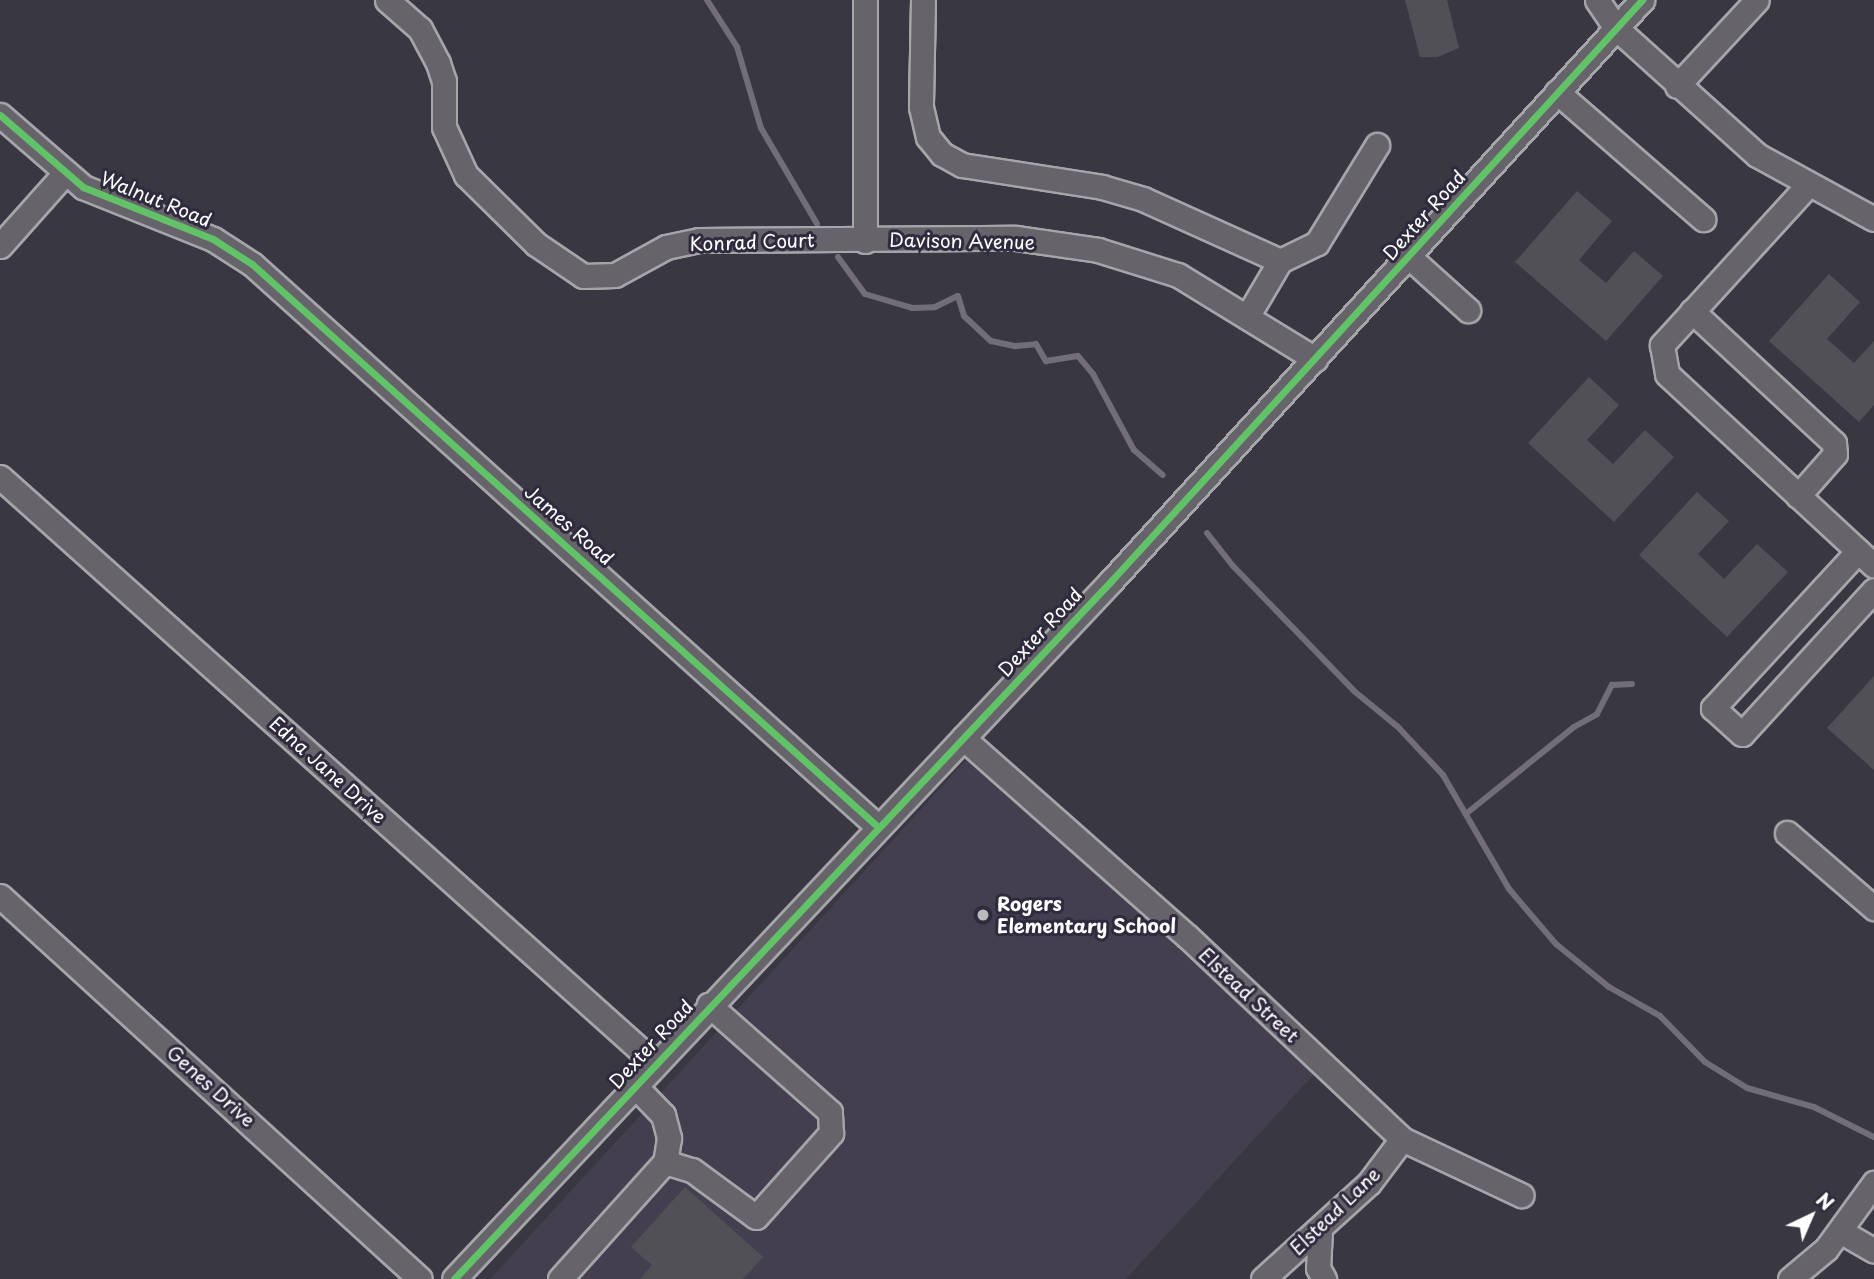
<!DOCTYPE html>
<html>
<head>
<meta charset="utf-8">
<style>
	body { margin:0 }
	#map { position:relative; width:1874px; height:1279px; overflow:hidden; background:#393741; font-family:"Playpen Sans",sans-serif }
	div>[style] { position:absolute }
	.built>* { inset:0; background:#433f4f }
	.stream>* { height:6px; margin:-3px; padding:0 3px; transform-origin:3px; border-radius:3px; background:#716e79 }
	.building>* { inset:0; background:#515056 }
	.roads { filter:drop-shadow(2px 0 #a6a5aa) drop-shadow(-2px 0 #a6a5aa) drop-shadow(0 2px #a6a5aa) drop-shadow(0 -2px #a6a5aa) }
	.minor>* { height:23px; margin:-11.5px; padding:0 11.5px; transform-origin:11.5px; border-radius:11.5px; background:#66646a }
	.cycleway>* { height:7px; margin:-3.5px; padding:0 3.5px; transform-origin:3.5px; border-radius:3.5px; background:#61c268 }
	.dots>* { width:19px; height:19px; translate:-50% -50%; box-sizing:border-box; border:4px solid #2f2a3d; border-radius:50% }
	span { translate:-50% -50%; white-space:nowrap; text-align:center; line-height:1.15; -webkit-text-stroke:6px #2f2a3d; paint-order:stroke }
	.street-label { font-size:19px; color:#fff }
	.poi-label { font-size:19px; color:#fff; font-weight:700 }
	.left { translate:0 -50%; text-align:left }
	.north { position:absolute; left:1776px; top:1181px; width:70px; height:70px; -webkit-text-stroke:5px #2f2a3d; paint-order:stroke; rotate:44deg; font-size:19px; font-weight:700; line-height:28px; text-align:center; color:#fff }
	.north::after { content:''; display:block; margin:auto; width:24px; height:32px; background:#fff; clip-path:polygon(50% 0,100% 100%,50% 72%,0 100%) }
</style>
</head>
<body>
<div id="map">
	<div class="built">
		<div style="clip-path:polygon(968px 758px,1316px 1072px,1126px 1279px,490px 1279px)"></div>
	</div>
	<div class="stream">
		<div style="left:707px;top:0;width:56px;rotate:57.4deg"></div>
		<div style="left:737px;top:47px;width:84px;rotate:73.5deg"></div>
		<div style="left:761px;top:128px;width:111px;rotate:59.7deg"></div>
		<div style="left:838px;top:257px;width:46px;rotate:53.9deg"></div>
		<div style="left:865px;top:294px;width:49px;rotate:16.6deg"></div>
		<div style="left:912px;top:308px;width:23px;rotate:-2deg"></div>
		<div style="left:935px;top:307px;width:25px;rotate:-26deg"></div>
		<div style="left:958px;top:296px;width:21px;rotate:73deg"></div>
		<div style="left:964px;top:316px;width:37px;rotate:43deg"></div>
		<div style="left:991px;top:341px;width:25px;rotate:12deg"></div>
		<div style="left:1015px;top:346px;width:21px;rotate:-5deg"></div>
		<div style="left:1036px;top:344px;width:20px;rotate:60deg"></div>
		<div style="left:1046px;top:361px;width:32px;rotate:-9deg"></div>
		<div style="left:1078px;top:356px;width:23px;rotate:50deg"></div>
		<div style="left:1093px;top:374px;width:86px;rotate:61.7deg"></div>
		<div style="left:1134px;top:450px;width:38px;rotate:41deg"></div>
		<div style="left:1207px;top:533px;width:42px;rotate:51.8deg"></div>
		<div style="left:1233px;top:566px;width:174px;rotate:45.9deg"></div>
		<div style="left:1354px;top:691px;width:57px;rotate:39.3deg"></div>
		<div style="left:1398px;top:727px;width:66px;rotate:46.8deg"></div>
		<div style="left:1443px;top:775px;width:132px;rotate:59.9deg"></div>
		<div style="left:1509px;top:889px;width:72px;rotate:49.5deg"></div>
		<div style="left:1556px;top:944px;width:68px;rotate:39.1deg"></div>
		<div style="left:1609px;top:987px;width:59px;rotate:29.6deg"></div>
		<div style="left:1660px;top:1016px;width:64px;rotate:45.6deg"></div>
		<div style="left:1705px;top:1062px;width:49px;rotate:31.8deg"></div>
		<div style="left:1747px;top:1088px;width:70px;rotate:15.8deg"></div>
		<div style="left:1814px;top:1107px;width:67px;rotate:26.6deg"></div>
		<div style="left:1467px;top:813px;width:137px;rotate:-38.8deg"></div>
		<div style="left:1574px;top:727px;width:26px;rotate:-29deg"></div>
		<div style="left:1597px;top:714px;width:33px;rotate:-63deg"></div>
		<div style="left:1612px;top:685px;width:20px;rotate:-3deg"></div>
	</div>
	<div class="building">
		<div style="clip-path:polygon(1405px 0,1447px 0,1459px 48px,1438px 57px,1420px 57px)"></div>
		<div style="clip-path:polygon(1577px 191px,1612px 221px,1579px 260px,1606px 283px,1634px 251px,1663px 276px,1606px 341px,1515px 262px)"></div>
		<div style="clip-path:polygon(1829px 274px,1860px 302px,1827px 339px,1854px 363px,1874px 341px,1874px 405px,1859px 422px,1769px 341px)"></div>
		<div style="clip-path:polygon(1589px 377px,1619px 405px,1587px 440px,1613px 464px,1645px 430px,1674px 457px,1614px 522px,1528px 443px)"></div>
		<div style="clip-path:polygon(1697px 492px,1729px 521px,1698px 554px,1724px 579px,1757px 544px,1788px 572px,1727px 637px,1639px 555px)"></div>
		<div style="clip-path:polygon(1874px 676px,1874px 770px,1827px 728px)"></div>
		<div style="clip-path:polygon(685px 1187px,763px 1257px,743px 1279px,640px 1279px,652px 1265px,631px 1247px)"></div>
	</div>
	<div class="roads">
		<div class="minor">
			<div style="left:387px;top:0;width:44px;rotate:41.3deg"></div>
			<div style="left:420px;top:29px;width:38px;rotate:62deg"></div>
			<div style="left:438px;top:63px;width:19px;rotate:72deg"></div>
			<div style="left:444px;top:81px;width:46px;rotate:90deg"></div>
			<div style="left:444px;top:127px;width:53px;rotate:65.4deg"></div>
			<div style="left:466px;top:175px;width:98px;rotate:44.6deg"></div>
			<div style="left:536px;top:244px;width:57px;rotate:34.2deg"></div>
			<div style="left:583px;top:276px;width:32px;rotate:-2deg"></div>
			<div style="left:615px;top:275px;width:58px;rotate:-28.8deg"></div>
			<div style="left:666px;top:247px;width:34px;rotate:-12deg"></div>
			<div style="left:699px;top:240px;width:317px;rotate:-0.4deg"></div>
			<div style="left:1016px;top:238px;width:83px;rotate:8.3deg"></div>
			<div style="left:1098px;top:250px;width:84px;rotate:17.4deg"></div>
			<div style="left:1178px;top:275px;width:161px;rotate:31.5deg"></div>
			<div style="left:923px;top:0;width:107px;rotate:91.1deg"></div>
			<div style="left:921px;top:107px;width:31px;rotate:77deg"></div>
			<div style="left:928px;top:137px;width:22px;rotate:51deg"></div>
			<div style="left:942px;top:154px;width:23px;rotate:29deg"></div>
			<div style="left:962px;top:165px;width:142px;rotate:8.9deg"></div>
			<div style="left:1102px;top:187px;width:43px;rotate:16.3deg"></div>
			<div style="left:1143px;top:199px;width:150px;rotate:24.3deg"></div>
			<div style="left:1280px;top:261px;width:65px;rotate:120.5deg"></div>
			<div style="left:1597px;top:0;width:34px;rotate:56deg"></div>
			<div style="left:1616px;top:28px;width:190px;rotate:42deg"></div>
			<div style="left:1757px;top:155px;width:133px;rotate:28.7deg"></div>
			<div style="left:1677px;top:86px;width:117px;rotate:-47.1deg"></div>
			<div style="left:1557px;top:92px;width:194px;rotate:41deg"></div>
			<div style="left:0;top:115px;width:110px;rotate:40.9deg"></div>
			<div style="left:83px;top:187px;width:140px;rotate:21.8deg"></div>
			<div style="left:213px;top:239px;width:46px;rotate:32.7deg"></div>
			<div style="left:252px;top:264px;width:841px;rotate:41.96deg"></div>
			<div style="left:1808px;top:185px;width:217px;rotate:132.4deg"></div>
			<div style="left:1662px;top:345px;width:29px;rotate:80deg"></div>
			<div style="left:1667px;top:374px;width:282px;rotate:42.8deg"></div>
			<div style="left:865px;top:241px;width:241px;rotate:-90deg"></div>
			<div style="left:0;top:246px;width:98px;rotate:-48.3deg"></div>
			<div style="left:1408px;top:256px;width:81px;rotate:42deg"></div>
			<div style="left:1280px;top:261px;width:41px;rotate:-25.9deg"></div>
			<div style="left:1317px;top:243px;width:115px;rotate:-58.5deg"></div>
			<div style="left:1692px;top:311px;width:194px;rotate:42.9deg"></div>
			<div style="left:1834px;top:443px;width:11px;rotate:85deg"></div>
			<div style="left:1835px;top:454px;width:56px;rotate:131.4deg"></div>
			<div style="left:0;top:477px;width:879px;rotate:41.82deg"></div>
			<div style="left:1858px;top:551px;width:214px;rotate:132.7deg"></div>
			<div style="left:1713px;top:708px;width:39px;rotate:42deg"></div>
			<div style="left:1742px;top:734px;width:195px;rotate:-47.5deg"></div>
			<div style="left:963px;top:738px;width:300px;rotate:41.5deg"></div>
			<div style="left:1188px;top:937px;width:294px;rotate:43.3deg"></div>
			<div style="left:1402px;top:1139px;width:132px;rotate:25.2deg"></div>
			<div style="left:1787px;top:833px;width:115px;rotate:40.8deg"></div>
			<div style="left:0;top:896px;width:568px;rotate:42.36deg"></div>
			<div style="left:634px;top:1085px;width:42px;rotate:46deg"></div>
			<div style="left:663px;top:1115px;width:24px;rotate:75deg"></div>
			<div style="left:669px;top:1138px;width:24px;rotate:99deg"></div>
			<div style="left:1320px;top:1231px;width:37px;rotate:93deg"></div>
			<div style="left:1318px;top:1268px;width:13px;rotate:61deg"></div>
			<div style="left:1840px;top:1231px;width:39px;rotate:30deg"></div>
			<div style="left:454px;top:1279px;width:960px;rotate:-46.73deg"></div>
			<div style="left:1112px;top:580px;width:786px;rotate:-47.58deg"></div>
			<div style="left:560px;top:1279px;width:157px;rotate:-48.1deg"></div>
			<div style="left:665px;top:1162px;width:28px;rotate:17deg"></div>
			<div style="left:692px;top:1170px;width:79px;rotate:36.3deg"></div>
			<div style="left:756px;top:1217px;width:113px;rotate:-48.2deg"></div>
			<div style="left:831px;top:1133px;width:21px;rotate:-93deg"></div>
			<div style="left:830px;top:1112px;width:162px;rotate:-138.5deg"></div>
			<div style="left:1263px;top:1279px;width:143px;rotate:-42.2deg"></div>
			<div style="left:1369px;top:1183px;width:55px;rotate:-53.1deg"></div>
			<div style="left:1790px;top:1279px;width:47px;rotate:-39.8deg"></div>
			<div style="left:1826px;top:1249px;width:82px;rotate:-54deg"></div>
		</div>
	</div>
	<div class="cycleway">
		<div style="left:0;top:115px;width:110px;rotate:40.9deg"></div>
		<div style="left:83px;top:187px;width:140px;rotate:21.8deg"></div>
		<div style="left:213px;top:239px;width:46px;rotate:32.7deg"></div>
		<div style="left:252px;top:264px;width:841px;rotate:41.96deg"></div>
		<div style="left:454px;top:1279px;width:960px;rotate:-46.73deg"></div>
		<div style="left:1112px;top:580px;width:786px;rotate:-47.58deg"></div>
	</div>
	<div class="dots">
		<div style="left:983px;top:915px;background:#bab9bc"></div>
	</div>
	<div class="street-label">
		<span style="left:156px;top:199px;rotate:22deg">Walnut Road</span>
		<span style="left:1424px;top:215px;rotate:-48deg">Dexter Road</span>
		<span style="left:962px;top:241px;rotate:1deg">Davison Avenue</span>
		<span style="left:752px;top:242px;rotate:-2deg">Konrad Court</span>
		<span style="left:569px;top:525px;rotate:41deg">James Road</span>
		<span style="left:1040px;top:632px;rotate:-47deg">Dexter Road</span>
		<span style="left:328px;top:770px;rotate:42deg">Edna Jane Drive</span>
		<span style="left:1249px;top:995px;rotate:43deg">Elstead Street</span>
		<span style="left:651px;top:1044px;rotate:-47deg">Dexter Road</span>
		<span style="left:211px;top:1086px;rotate:42deg">Genes Drive</span>
		<span style="left:1335px;top:1211px;rotate:-44deg">Elstead Lane</span>
	</div>
	<div class="poi-label">
		<span class="left" style="left:997px;top:915px">Rogers<br>Elementary School</span>
	</div>
	<div class="north">N</div>
</div>
</body>
</html>
